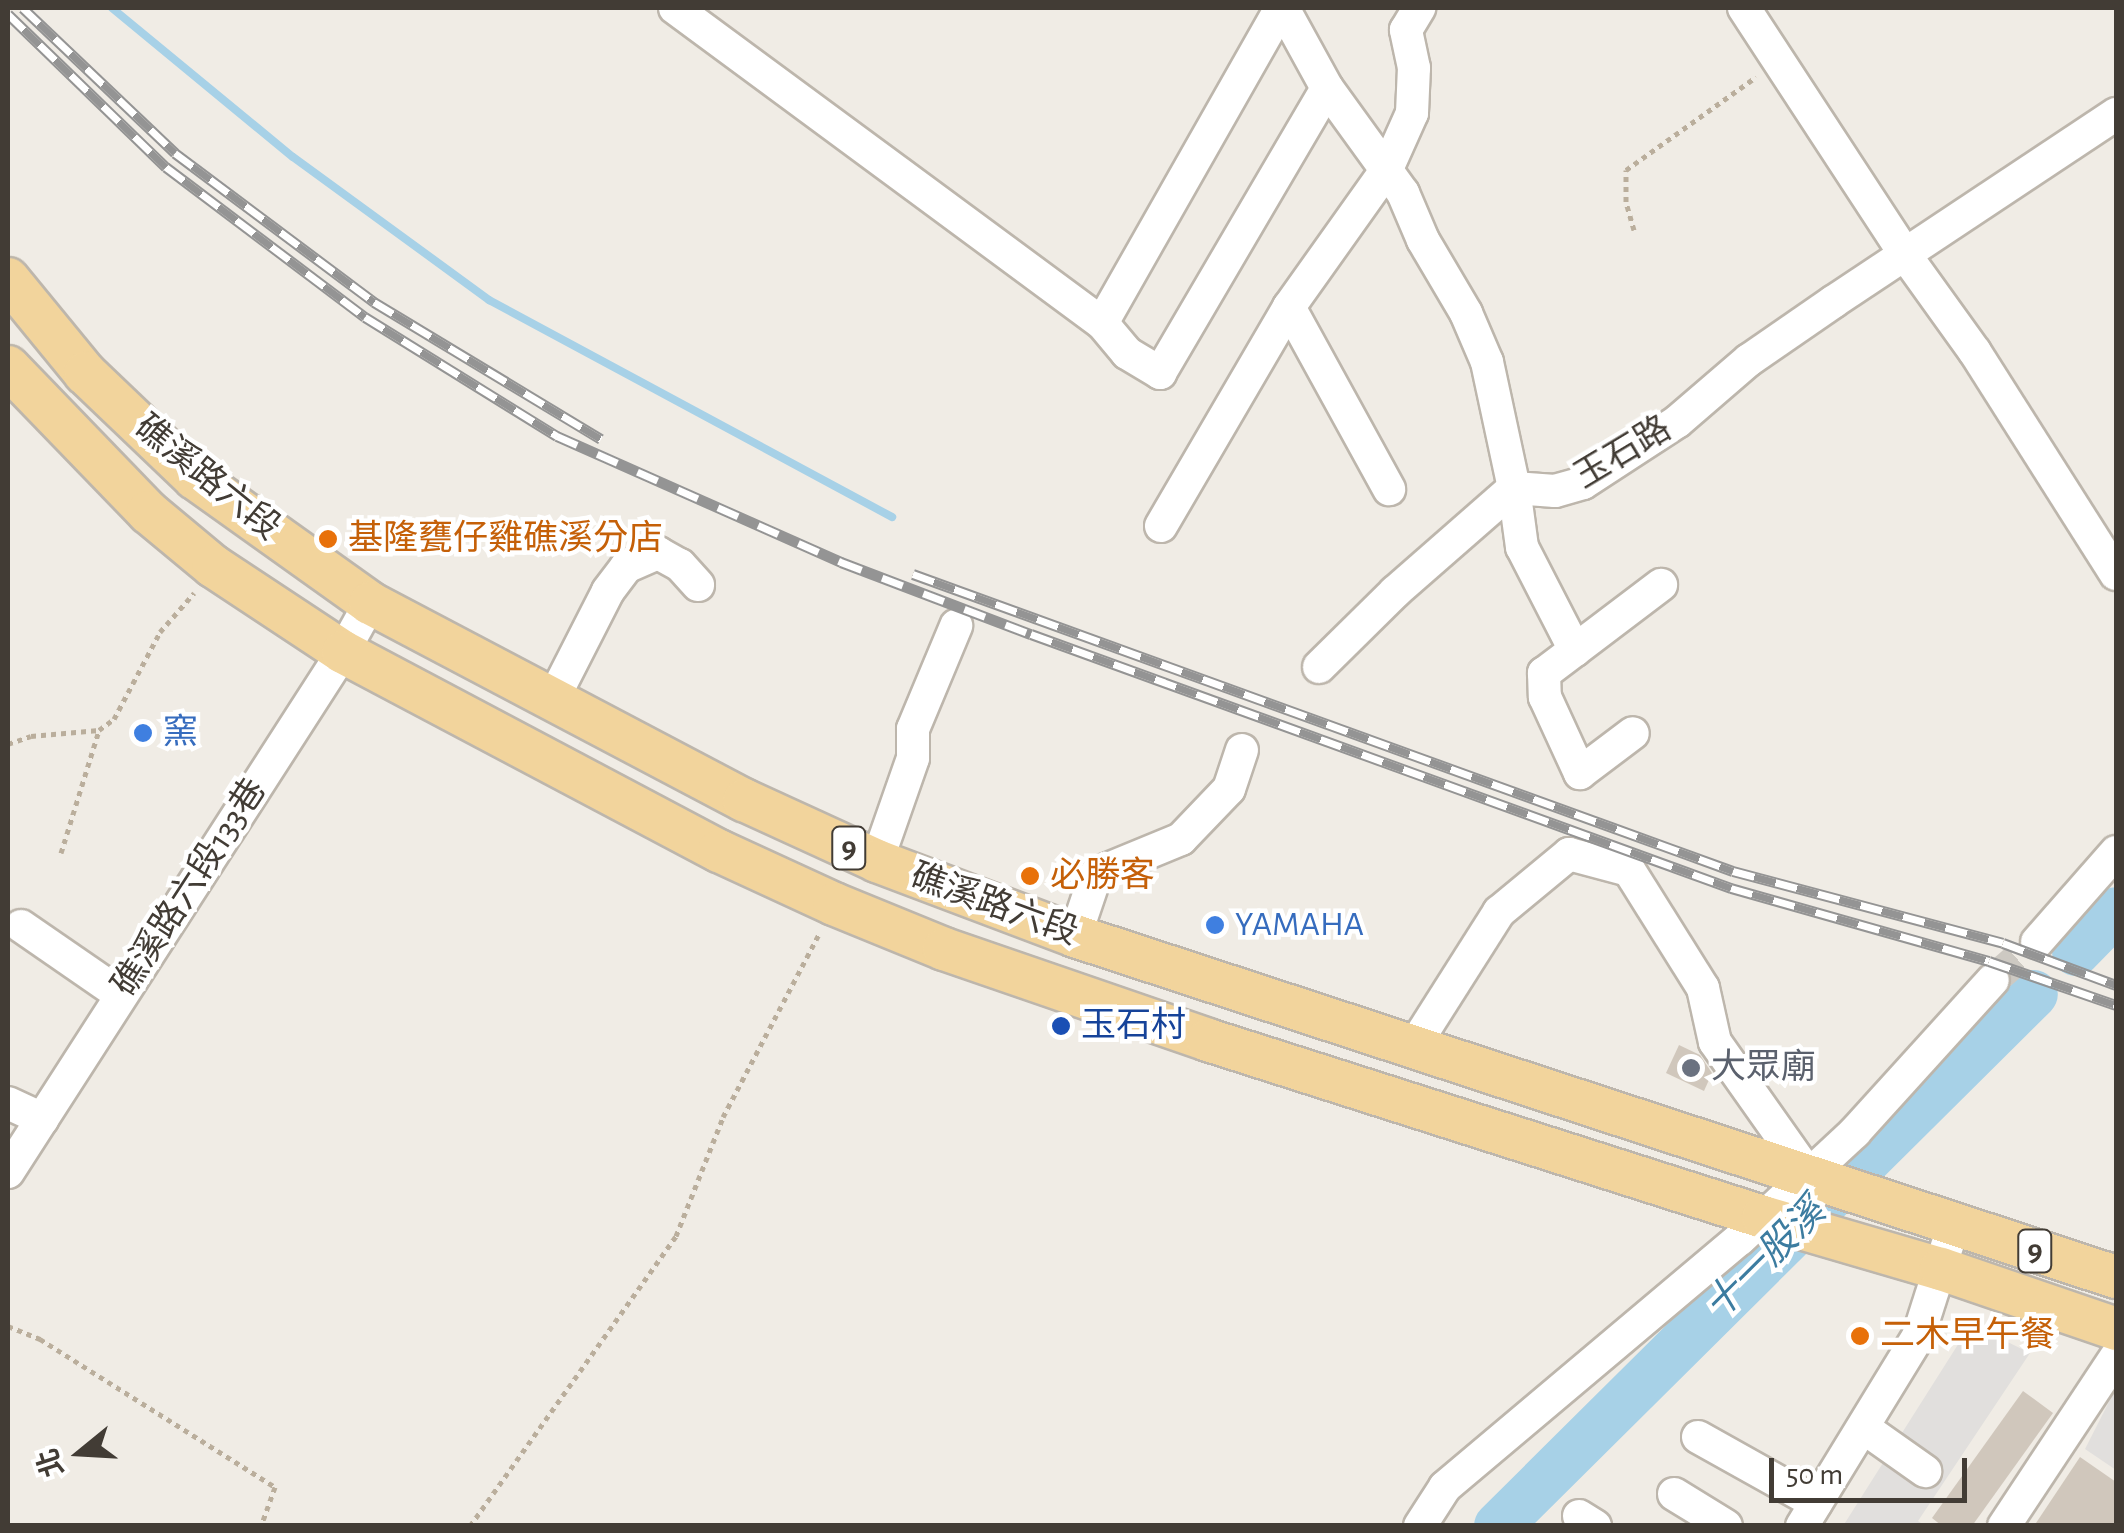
<!DOCTYPE html>
<html>
<head>
<meta charset="utf-8">
<style>
	body { margin:0 }
	#map { position:relative; width:2124px; height:1533px; overflow:hidden; background:#f0ece5; font-family:"Alegreya Sans","Noto Sans TC",sans-serif }
	div>[style] { position:absolute }
	.parking>* { inset:0; background:#e1dfdd }
	.stream>* { height:8px; margin:-4px; padding:0 4px; transform-origin:4px; border-radius:4px; background:#a7d1e7 }
	.river>* { height:48px; margin:-24px; padding:0 24px; transform-origin:24px; border-radius:24px; background:#a7d1e7 }
	.building>* { inset:0; background:#d0c7bc }
	.minor-tunnel>* { height:32px; margin-top:-16px; transform-origin:0; background:repeating-linear-gradient(90deg,#cdc9c2 0 32px,transparent 0 48px) }
	.path>* { height:5px; margin-top:-2.5px; transform-origin:0; background:repeating-linear-gradient(90deg,#baae9c 0 5px,transparent 0 10px) }
	.roads { filter:drop-shadow(2px 0 #bdb6ac) drop-shadow(-2px 0 #bdb6ac) drop-shadow(0 2px #bdb6ac) drop-shadow(0 -2px #bdb6ac) }
	.minor>* { height:32px; margin:-16px; padding:0 16px; transform-origin:16px; border-radius:16px; background:#fff }
	.major>* { height:42px; margin:-21px; padding:0 21px; transform-origin:21px; border-radius:21px; background:#f2d49c }
	.rail>* { height:11px; margin-top:-5.5px; transform-origin:0; background:repeating-linear-gradient(90deg,#fff 0 22px,#949494 0 44px); box-sizing:border-box; border-block:2px solid #949494 }
	.dots>* { width:28px; height:28px; translate:-50% -50%; box-sizing:border-box; border:5px solid #fff; border-radius:50% }
	span { translate:-50% -50%; white-space:nowrap; text-align:center; line-height:1.15; -webkit-text-stroke:9px #fff; paint-order:stroke }
	.shield-label span { padding:2px 8px; background:#fff; border:2px solid; border-radius:8px; -webkit-text-stroke-width:0 }
	.shield-label { font-size:32px; color:#423c35; font-weight:700 }
	.street-label { font-size:35px; color:#423c35 }
	.food-label { font-size:35px; color:#c56008 }
	.left { translate:0 -50%; text-align:left }
	.shop-label { font-size:35px; color:#366cbe }
	.transit-label { font-size:35px; color:#164399 }
	.worship-label { font-size:35px; color:#5b616d }
	.water-label { font-size:38px; color:#3c7ca0; font-style:italic }
	.frame { position:absolute; inset:0; border:10px solid #423c35; pointer-events:none }
	.north { position:absolute; left:30px; top:1403px; width:100px; height:100px; -webkit-text-stroke:8px #fff; paint-order:stroke; rotate:252deg; font-size:28px; font-weight:700; line-height:40px; text-align:center; color:#423c35 }
	.north::after { content:''; display:block; margin:auto; width:35px; height:45px; background:#423c35; clip-path:polygon(50% 0,100% 100%,50% 72%,0 100%) }
	.scale { position:absolute; left:1769px; top:1458px; width:198px; height:45px; box-sizing:border-box; border:5px solid #423c35; border-top:0; padding-left:12px; font-size:30px; line-height:35px; white-space:nowrap; color:#423c35; -webkit-text-stroke:8px #fff; paint-order:stroke }
</style>
</head>
<body>
<div id="map">
	<div class="parking">
		<div style="clip-path:polygon(1971px 1324px,2030px 1353px,1918px 1521px,1924px 1525px,1843px 1526px)"></div>
		<div style="clip-path:polygon(2116px 1388px,2116px 1470px,2085px 1449px)"></div>
	</div>
	<div class="stream">
		<div style="left:112px;top:8px;width:234px;rotate:39.5deg"></div>
		<div style="left:293px;top:157px;width:243px;rotate:36.1deg"></div>
		<div style="left:489px;top:300px;width:458px;rotate:28.3deg"></div>
	</div>
	<div class="river">
		<div style="left:2076px;top:952px;width:57px;rotate:-45.7deg"></div>
		<div style="left:1498px;top:1526px;width:755px;rotate:-44.79deg"></div>
	</div>
	<div class="building">
		<div style="clip-path:polygon(1679px 1045px,1700px 1055px,1712px 1073px,1704px 1091px,1666px 1073px)"></div>
		<div style="clip-path:polygon(2023px 1391px,2053px 1413px,1972px 1526px,1942px 1526px,1932px 1518px)"></div>
		<div style="clip-path:polygon(2080px 1457px,2116px 1482px,2116px 1526px,2034px 1526px)"></div>
	</div>
	<div class="minor-tunnel">
		<div style="left:1993px;top:980px;width:58px;rotate:-40.8deg"></div>
	</div>
	<div class="path">
		<div style="left:1634px;top:230px;width:29px;rotate:-106deg"></div>
		<div style="left:1626px;top:202px;width:32px;rotate:-90deg"></div>
		<div style="left:1626px;top:170px;width:160px;rotate:-35.6deg"></div>
		<div style="left:8px;top:744px;width:24px;rotate:-19deg"></div>
		<div style="left:31px;top:736px;width:68px;rotate:-5deg"></div>
		<div style="left:99px;top:730px;width:19px;rotate:-36deg"></div>
		<div style="left:114px;top:719px;width:98px;rotate:-62.1deg"></div>
		<div style="left:160px;top:632px;width:52px;rotate:-48.9deg"></div>
		<div style="left:61px;top:853px;width:129px;rotate:-72.8deg"></div>
		<div style="left:8px;top:1326px;width:35px;rotate:22deg"></div>
		<div style="left:40px;top:1339px;width:278px;rotate:32.2deg"></div>
		<div style="left:275px;top:1487px;width:41px;rotate:109.7deg"></div>
		<div style="left:470px;top:1526px;width:356px;rotate:-54.6deg"></div>
		<div style="left:676px;top:1236px;width:128px;rotate:-68.4deg"></div>
		<div style="left:723px;top:1117px;width:209px;rotate:-62.3deg"></div>
	</div>
	<div class="roads">
		<div class="minor">
			<div style="left:675px;top:8px;width:531px;rotate:36.42deg"></div>
			<div style="left:1102px;top:323px;width:362px;rotate:-60.4deg"></div>
			<div style="left:1283px;top:8px;width:91px;rotate:61.2deg"></div>
			<div style="left:1327px;top:88px;width:130px;rotate:54.1deg"></div>
			<div style="left:1403px;top:193px;width:51px;rotate:66.9deg"></div>
			<div style="left:1423px;top:240px;width:85px;rotate:59.5deg"></div>
			<div style="left:1466px;top:313px;width:53px;rotate:66.8deg"></div>
			<div style="left:1487px;top:362px;width:129px;rotate:77.9deg"></div>
			<div style="left:1514px;top:488px;width:41px;rotate:4.2deg"></div>
			<div style="left:1555px;top:491px;width:29px;rotate:-16deg"></div>
			<div style="left:1583px;top:483px;width:113px;rotate:-33.1deg"></div>
			<div style="left:1678px;top:421px;width:94px;rotate:-40.7deg"></div>
			<div style="left:1749px;top:360px;width:102px;rotate:-34.6deg"></div>
			<div style="left:1833px;top:302px;width:340px;rotate:-33.6deg"></div>
			<div style="left:1744px;top:8px;width:296px;rotate:56.8deg"></div>
			<div style="left:1906px;top:256px;width:118px;rotate:54.3deg"></div>
			<div style="left:1975px;top:352px;width:263px;rotate:57.6deg"></div>
			<div style="left:1289px;top:307px;width:208px;rotate:61.2deg"></div>
			<div style="left:1102px;top:323px;width:39px;rotate:50deg"></div>
			<div style="left:1127px;top:353px;width:39px;rotate:31deg"></div>
			<div style="left:1160px;top:373px;width:330px;rotate:-59.6deg"></div>
			<div style="left:1514px;top:488px;width:60px;rotate:82.3deg"></div>
			<div style="left:1522px;top:547px;width:116px;rotate:62.8deg"></div>
			<div style="left:1575px;top:650px;width:39px;rotate:143deg"></div>
			<div style="left:1544px;top:673px;width:24px;rotate:88deg"></div>
			<div style="left:1545px;top:697px;width:84px;rotate:65.3deg"></div>
			<div style="left:1580px;top:773px;width:66px;rotate:-37deg"></div>
			<div style="left:1161px;top:526px;width:254px;rotate:-59.7deg"></div>
			<div style="left:1289px;top:307px;width:169px;rotate:-54.6deg"></div>
			<div style="left:1387px;top:169px;width:61px;rotate:-65.9deg"></div>
			<div style="left:1412px;top:113px;width:45px;rotate:-87.5deg"></div>
			<div style="left:1414px;top:68px;width:39px;rotate:-102deg"></div>
			<div style="left:1406px;top:30px;width:26px;rotate:-59deg"></div>
			<div style="left:1575px;top:650px;width:108px;rotate:-37.1deg"></div>
			<div style="left:1319px;top:667px;width:107px;rotate:-44.6deg"></div>
			<div style="left:1395px;top:592px;width:158px;rotate:-41.2deg"></div>
			<div style="left:552px;top:701px;width:123px;rotate:-63deg"></div>
			<div style="left:608px;top:591px;width:30px;rotate:-53deg"></div>
			<div style="left:626px;top:567px;width:35px;rotate:-24deg"></div>
			<div style="left:658px;top:553px;width:25px;rotate:29deg"></div>
			<div style="left:680px;top:565px;width:27px;rotate:48deg"></div>
			<div style="left:877px;top:861px;width:109px;rotate:-70.7deg"></div>
			<div style="left:913px;top:758px;width:29px;rotate:-90deg"></div>
			<div style="left:913px;top:729px;width:112px;rotate:-67.3deg"></div>
			<div style="left:21px;top:926px;width:121px;rotate:34.6deg"></div>
			<div style="left:1075px;top:936px;width:65px;rotate:-71.3deg"></div>
			<div style="left:1096px;top:874px;width:92px;rotate:-22.4deg"></div>
			<div style="left:1181px;top:839px;width:69px;rotate:-46.2deg"></div>
			<div style="left:1229px;top:789px;width:41px;rotate:-71.6deg"></div>
			<div style="left:2037px;top:942px;width:120px;rotate:-48.7deg"></div>
			<div style="left:1414px;top:1046px;width:159px;rotate:-57.6deg"></div>
			<div style="left:1499px;top:912px;width:91px;rotate:-39.6deg"></div>
			<div style="left:1569px;top:854px;width:62px;rotate:14.9deg"></div>
			<div style="left:1629px;top:870px;width:139px;rotate:57.9deg"></div>
			<div style="left:1703px;top:988px;width:55px;rotate:77.5deg"></div>
			<div style="left:1715px;top:1042px;width:161px;rotate:54.8deg"></div>
			<div style="left:8px;top:1103px;width:38px;rotate:25deg"></div>
			<div style="left:8px;top:1172px;width:619px;rotate:-57.21deg"></div>
			<div style="left:343px;top:652px;width:56px;rotate:-61.1deg"></div>
			<div style="left:1864px;top:1428px;width:75px;rotate:35.2deg"></div>
			<div style="left:1698px;top:1437px;width:135px;rotate:29.2deg"></div>
			<div style="left:1674px;top:1494px;width:61px;rotate:31.6deg"></div>
			<div style="left:1579px;top:1516px;width:19px;rotate:32deg"></div>
			<div style="left:1420px;top:1526px;width:46px;rotate:-57.3deg"></div>
			<div style="left:1445px;top:1487px;width:385px;rotate:-40.1deg"></div>
			<div style="left:1740px;top:1239px;width:157px;rotate:-42.9deg"></div>
			<div style="left:1855px;top:1132px;width:205px;rotate:-47.8deg"></div>
			<div style="left:1802px;top:1526px;width:222px;rotate:-58.5deg"></div>
			<div style="left:1918px;top:1337px;width:119px;rotate:-72.3deg"></div>
			<div style="left:2004px;top:1526px;width:203px;rotate:-56.5deg"></div>
		</div>
		<div class="major">
			<div style="left:8px;top:279px;width:122px;rotate:50.7deg"></div>
			<div style="left:85px;top:373px;width:152px;rotate:43.7deg"></div>
			<div style="left:195px;top:478px;width:215px;rotate:35.5deg"></div>
			<div style="left:370px;top:603px;width:423px;rotate:27.8deg"></div>
			<div style="left:744px;top:800px;width:146px;rotate:24.6deg"></div>
			<div style="left:877px;top:861px;width:212px;rotate:20.7deg"></div>
			<div style="left:1075px;top:936px;width:1095px;rotate:18.14deg"></div>
			<div style="left:8px;top:367px;width:202px;rotate:46deg"></div>
			<div style="left:148px;top:512px;width:85px;rotate:39.7deg"></div>
			<div style="left:213px;top:566px;width:156px;rotate:33.5deg"></div>
			<div style="left:343px;top:652px;width:425px;rotate:27.9deg"></div>
			<div style="left:719px;top:851px;width:127px;rotate:24.7deg"></div>
			<div style="left:834px;top:904px;width:119px;rotate:22.2deg"></div>
			<div style="left:944px;top:949px;width:279px;rotate:19deg"></div>
			<div style="left:1208px;top:1040px;width:583px;rotate:17.69deg"></div>
			<div style="left:1763px;top:1217px;width:185px;rotate:16.3deg"></div>
			<div style="left:1941px;top:1269px;width:185px;rotate:18.9deg"></div>
		</div>
	</div>
	<div class="rail">
		<div style="left:23px;top:8px;width:210px;rotate:43.6deg"></div>
		<div style="left:175px;top:153px;width:249px;rotate:36.8deg"></div>
		<div style="left:374px;top:302px;width:265px;rotate:31.1deg"></div>
		<div style="left:8px;top:14px;width:220px;rotate:44.1deg"></div>
		<div style="left:166px;top:167px;width:249px;rotate:37deg"></div>
		<div style="left:365px;top:317px;width:226px;rotate:31.8deg"></div>
		<div style="left:557px;top:436px;width:311px;rotate:23.9deg"></div>
		<div style="left:841px;top:562px;width:203px;rotate:20.8deg"></div>
		<div style="left:1031px;top:634px;width:745px;rotate:19.94deg"></div>
		<div style="left:1731px;top:888px;width:268px;rotate:15.8deg"></div>
		<div style="left:1989px;top:961px;width:134px;rotate:19.1deg"></div>
		<div style="left:913px;top:574px;width:872px;rotate:19.91deg"></div>
		<div style="left:1733px;top:871px;width:279px;rotate:14.9deg"></div>
		<div style="left:2003px;top:943px;width:121px;rotate:20.4deg"></div>
	</div>
	<div class="dots">
		<div style="left:328px;top:539px;background:#e8710a"></div>
		<div style="left:143px;top:733px;background:#3f7fe0"></div>
		<div style="left:1030px;top:876px;background:#e8710a"></div>
		<div style="left:1215px;top:925px;background:#3f7fe0"></div>
		<div style="left:1061px;top:1026px;background:#1a4fb4"></div>
		<div style="left:1691px;top:1068px;background:#6b7280"></div>
		<div style="left:1860px;top:1336px;background:#e8710a"></div>
	</div>
	<div class="shield-label">
		<span style="left:849px;top:848px">9</span>
		<span style="left:2035px;top:1251px">9</span>
	</div>
	<div class="street-label">
		<span style="left:1623px;top:453px;rotate:-31deg">玉石路</span>
		<span style="left:207px;top:478px;rotate:39deg">礁溪路六段</span>
		<span style="left:190px;top:888px;rotate:-57deg">礁溪路六段133巷</span>
		<span style="left:994px;top:905px;rotate:20deg">礁溪路六段</span>
	</div>
	<div class="food-label">
		<span class="left" style="left:348px;top:539px">基隆甕仔雞礁溪分店</span>
		<span class="left" style="left:1050px;top:876px">必勝客</span>
		<span class="left" style="left:1880px;top:1336px">二木早午餐</span>
	</div>
	<div class="shop-label">
		<span class="left" style="left:163px;top:733px">窯</span>
		<span class="left" style="left:1235px;top:925px">YAMAHA</span>
	</div>
	<div class="transit-label">
		<span class="left" style="left:1081px;top:1026px">玉石村</span>
	</div>
	<div class="worship-label">
		<span class="left" style="left:1711px;top:1068px">大眾廟</span>
	</div>
	<div class="water-label">
		<span style="left:1766px;top:1260px;rotate:-45deg">十一股溪</span>
	</div>
	<div class="frame"></div>
	<div class="north">北</div>
	<div class="scale">50 m</div>
</div>
</body>
</html>
